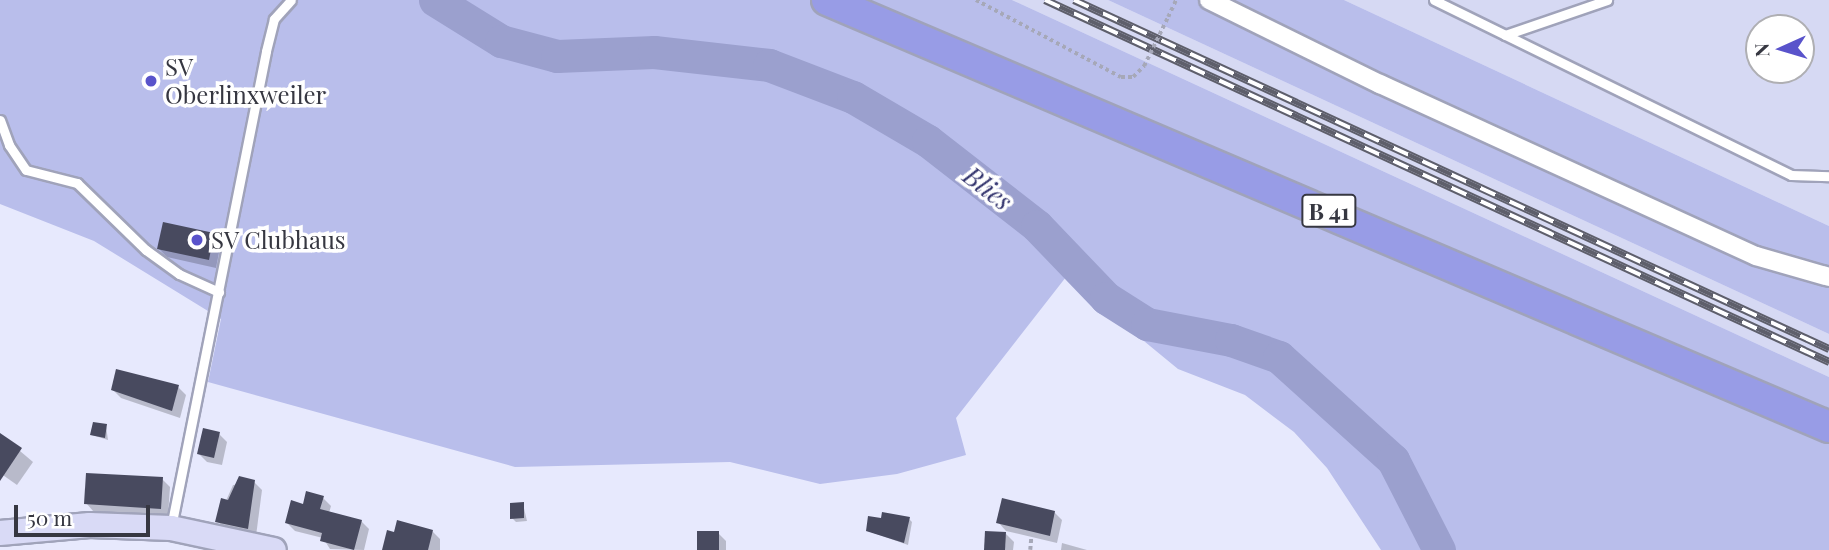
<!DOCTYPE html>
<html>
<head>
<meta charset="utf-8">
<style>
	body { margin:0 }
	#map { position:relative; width:1829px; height:550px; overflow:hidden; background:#e7e9fd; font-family:"Playfair Display",serif }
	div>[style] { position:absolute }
	.built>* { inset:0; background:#d6d9f3 }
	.green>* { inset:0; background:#b9beeb }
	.shadow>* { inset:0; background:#0003 }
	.river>* { height:33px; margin:-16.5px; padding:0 16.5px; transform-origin:16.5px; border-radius:16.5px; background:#9ba0ce }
	.building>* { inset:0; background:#484a5f }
	.path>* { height:3.5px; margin-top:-1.75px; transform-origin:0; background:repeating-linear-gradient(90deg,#a6a8b8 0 3.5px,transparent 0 7px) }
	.roads { filter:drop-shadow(2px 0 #a0a3ba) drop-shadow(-2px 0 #a0a3ba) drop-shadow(0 2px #a0a3ba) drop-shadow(0 -2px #a0a3ba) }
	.service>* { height:9px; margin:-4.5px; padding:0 4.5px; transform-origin:4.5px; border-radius:4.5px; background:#fff }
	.minor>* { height:18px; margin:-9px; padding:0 9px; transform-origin:9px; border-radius:9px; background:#fff }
	.secondary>* { height:24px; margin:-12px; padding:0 12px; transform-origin:12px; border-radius:12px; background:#d9daf6 }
	.trunk>* { height:30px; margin:-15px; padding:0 15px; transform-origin:15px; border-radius:15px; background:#989ce6 }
	.rail>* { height:8px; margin-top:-4px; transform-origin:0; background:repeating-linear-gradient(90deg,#fff 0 16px,#5e5f6b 0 32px); box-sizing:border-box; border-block:2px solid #5e5f6b }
	.path-bridge>* { height:3.5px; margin-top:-1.75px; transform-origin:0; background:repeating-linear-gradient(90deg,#a6a8b8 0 3.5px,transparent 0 7px) }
	.dots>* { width:19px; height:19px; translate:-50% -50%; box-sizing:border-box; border:4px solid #fff; border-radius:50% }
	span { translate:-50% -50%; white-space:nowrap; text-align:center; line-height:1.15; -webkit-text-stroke:7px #fff; paint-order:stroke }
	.shield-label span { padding:2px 5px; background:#fff; border:2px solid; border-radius:5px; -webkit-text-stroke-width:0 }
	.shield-label { font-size:23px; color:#363741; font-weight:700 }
	.poi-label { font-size:24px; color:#363741 }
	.left { translate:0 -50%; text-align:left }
	.water-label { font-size:26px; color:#34356e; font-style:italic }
	.north { position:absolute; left:1745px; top:14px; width:70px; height:70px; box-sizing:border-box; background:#fff; border:2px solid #afafb3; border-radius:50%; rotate:266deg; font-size:19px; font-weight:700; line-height:28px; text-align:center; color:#363741 }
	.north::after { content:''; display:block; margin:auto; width:24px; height:32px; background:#5953cb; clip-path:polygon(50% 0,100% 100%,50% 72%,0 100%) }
	.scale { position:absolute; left:14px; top:505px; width:136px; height:32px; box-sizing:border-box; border:4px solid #363741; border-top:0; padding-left:9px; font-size:21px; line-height:24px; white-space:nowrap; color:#363741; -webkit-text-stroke:5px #fff; paint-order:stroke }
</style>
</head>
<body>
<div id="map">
	<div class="built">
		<div style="clip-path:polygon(1012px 0,1108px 0,1829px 334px,1829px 377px)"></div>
		<div style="clip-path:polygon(evenodd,1344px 0,1829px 0,1829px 226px,1344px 0,1759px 28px,1801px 28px,1801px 70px,1759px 70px,1759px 28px)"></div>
	</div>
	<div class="green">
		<div style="clip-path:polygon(0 0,1012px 0,1829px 377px,1829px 550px,1381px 550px,1327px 468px,1294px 432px,1245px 395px,1178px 369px,1066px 277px,956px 418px,966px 455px,897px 474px,820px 484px,730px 462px,515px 467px,208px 382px,221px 319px,94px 241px,0 204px)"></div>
		<div style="clip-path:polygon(1108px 0,1344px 0,1829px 226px,1829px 334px)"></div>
	</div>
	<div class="shadow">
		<div style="clip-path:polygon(213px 234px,221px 242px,216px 268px,167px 257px,159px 249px)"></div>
		<div style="clip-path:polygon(178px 387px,186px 395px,180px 418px,121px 398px,113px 390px)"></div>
		<div style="clip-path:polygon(106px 426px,108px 440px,92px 435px)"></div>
		<div style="clip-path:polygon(0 434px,33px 462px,17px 485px,0 473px)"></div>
		<div style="clip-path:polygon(219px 434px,227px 442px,222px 465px,207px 462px,199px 454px)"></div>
		<div style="clip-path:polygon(162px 479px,170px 487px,168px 516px,94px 512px,86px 503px)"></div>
		<div style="clip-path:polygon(254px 482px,262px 490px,256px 536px,226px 529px,217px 521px,233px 485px)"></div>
		<div style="clip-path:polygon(323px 498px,331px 506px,329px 513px,361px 521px,369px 529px,364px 550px,330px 549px,323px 538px,295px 531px,287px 523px,304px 506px)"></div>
		<div style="clip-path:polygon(523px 504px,527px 521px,516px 522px,512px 518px)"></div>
		<div style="clip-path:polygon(1054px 512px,1062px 520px,1057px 543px,1006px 531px,998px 522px)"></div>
		<div style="clip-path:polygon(909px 519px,912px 522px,908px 545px,868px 531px)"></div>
		<div style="clip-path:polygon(432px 531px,440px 539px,440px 550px,384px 550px)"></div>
		<div style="clip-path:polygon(718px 533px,726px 541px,726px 550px,699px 550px)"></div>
		<div style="clip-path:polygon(1006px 534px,1014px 542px,1013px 550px,986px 550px)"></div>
		<div style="clip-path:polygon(1062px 543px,1087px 550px,1061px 550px)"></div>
	</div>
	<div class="river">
		<div style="left:435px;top:0;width:78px;rotate:31.8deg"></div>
		<div style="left:501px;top:41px;width:58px;rotate:15deg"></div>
		<div style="left:557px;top:56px;width:97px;rotate:-2.4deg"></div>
		<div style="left:654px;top:52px;width:116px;rotate:6.4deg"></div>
		<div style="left:769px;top:65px;width:90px;rotate:20.9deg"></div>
		<div style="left:853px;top:97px;width:87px;rotate:30.4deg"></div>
		<div style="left:928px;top:141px;width:138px;rotate:37.9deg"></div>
		<div style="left:1037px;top:226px;width:100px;rotate:46.2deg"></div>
		<div style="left:1106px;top:298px;width:49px;rotate:32.4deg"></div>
		<div style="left:1147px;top:324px;width:86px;rotate:10.8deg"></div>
		<div style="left:1231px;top:340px;width:51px;rotate:19.5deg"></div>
		<div style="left:1279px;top:357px;width:154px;rotate:42.1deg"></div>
		<div style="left:1393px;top:460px;width:101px;rotate:62.9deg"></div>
	</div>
	<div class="building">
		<div style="clip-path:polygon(163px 222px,214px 233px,209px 260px,157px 249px)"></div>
		<div style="clip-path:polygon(116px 369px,179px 385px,172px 411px,111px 390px)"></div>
		<div style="clip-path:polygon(93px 422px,107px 424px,105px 438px,90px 435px)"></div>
		<div style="clip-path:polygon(203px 428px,220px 432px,214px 458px,197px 454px)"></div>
		<div style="clip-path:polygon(0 433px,22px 448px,0 481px)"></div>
		<div style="clip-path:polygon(86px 473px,163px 477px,161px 509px,84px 504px)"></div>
		<div style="clip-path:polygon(239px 476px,255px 480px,248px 529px,215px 522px,221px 498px,228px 500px)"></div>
		<div style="clip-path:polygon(306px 491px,324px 496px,320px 509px,362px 520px,354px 550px,320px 541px,322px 533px,285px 523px,291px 500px,303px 504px)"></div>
		<div style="clip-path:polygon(1002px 498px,1055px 511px,1050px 536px,996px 523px)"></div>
		<div style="clip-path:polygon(524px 502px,524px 518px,510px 519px,510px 503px)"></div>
		<div style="clip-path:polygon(882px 512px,910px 517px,904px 543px,866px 531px,868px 516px,881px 518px)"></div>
		<div style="clip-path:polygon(397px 520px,433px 530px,428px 550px,382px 550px,387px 530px,394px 532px)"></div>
		<div style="clip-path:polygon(697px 531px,719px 531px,719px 550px,697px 550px)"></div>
		<div style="clip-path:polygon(985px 531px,1006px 532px,1005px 550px,984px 550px)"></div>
	</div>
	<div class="path">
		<div style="left:976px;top:0;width:164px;rotate:28deg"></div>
		<div style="left:1121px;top:77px;width:12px"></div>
		<div style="left:1133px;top:77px;width:16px;rotate:-45deg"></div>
		<div style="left:1168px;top:17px;width:19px;rotate:-65deg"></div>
		<div style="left:1030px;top:550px;width:11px;rotate:-85deg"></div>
	</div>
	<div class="roads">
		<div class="service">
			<div style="left:1434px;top:0;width:398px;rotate:26.1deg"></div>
			<div style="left:1791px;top:175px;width:38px;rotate:2deg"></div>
			<div style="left:1505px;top:35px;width:108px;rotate:-18.9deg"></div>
			<div style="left:0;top:120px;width:27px;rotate:70deg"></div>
			<div style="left:9px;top:145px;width:30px;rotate:56deg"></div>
			<div style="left:26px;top:170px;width:53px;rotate:14.3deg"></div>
			<div style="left:77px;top:183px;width:96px;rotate:44.2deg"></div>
			<div style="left:146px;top:250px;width:41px;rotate:36deg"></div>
			<div style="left:179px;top:274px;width:44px;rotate:24.2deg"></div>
			<div style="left:171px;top:527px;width:485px;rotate:-78.7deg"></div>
			<div style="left:266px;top:51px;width:33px;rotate:-76deg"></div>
			<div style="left:274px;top:19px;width:25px;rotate:-48deg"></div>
		</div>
		<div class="minor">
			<div style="left:1209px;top:0;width:191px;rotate:26.2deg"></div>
			<div style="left:1380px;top:84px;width:413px;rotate:24.6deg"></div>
			<div style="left:1756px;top:256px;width:76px;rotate:16deg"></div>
		</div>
		<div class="secondary">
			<div style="left:0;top:533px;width:90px;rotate:-5.1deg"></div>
			<div style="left:90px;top:525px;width:81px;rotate:2.1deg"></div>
			<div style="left:171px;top:528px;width:105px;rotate:12.1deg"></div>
		</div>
		<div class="trunk">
			<div style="left:827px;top:0;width:1089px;rotate:23.08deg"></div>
		</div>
	</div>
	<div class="rail">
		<div style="left:1045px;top:0;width:864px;rotate:24.78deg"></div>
		<div style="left:1074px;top:0;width:832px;rotate:24.81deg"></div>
	</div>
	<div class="path-bridge">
		<div style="left:1144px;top:66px;width:55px;rotate:-63.9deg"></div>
	</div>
	<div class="dots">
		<div style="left:151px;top:81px;background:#5953cb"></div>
		<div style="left:197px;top:240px;background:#5953cb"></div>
	</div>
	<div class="shield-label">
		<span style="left:1329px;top:211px">B 41</span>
	</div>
	<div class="poi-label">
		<span class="left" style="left:165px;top:81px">SV<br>Oberlinxweiler</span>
		<span class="left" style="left:211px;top:240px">SV Clubhaus</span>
	</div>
	<div class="water-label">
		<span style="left:988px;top:188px;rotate:38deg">Blies</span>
	</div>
	<div class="north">N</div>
	<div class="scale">50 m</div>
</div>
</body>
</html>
